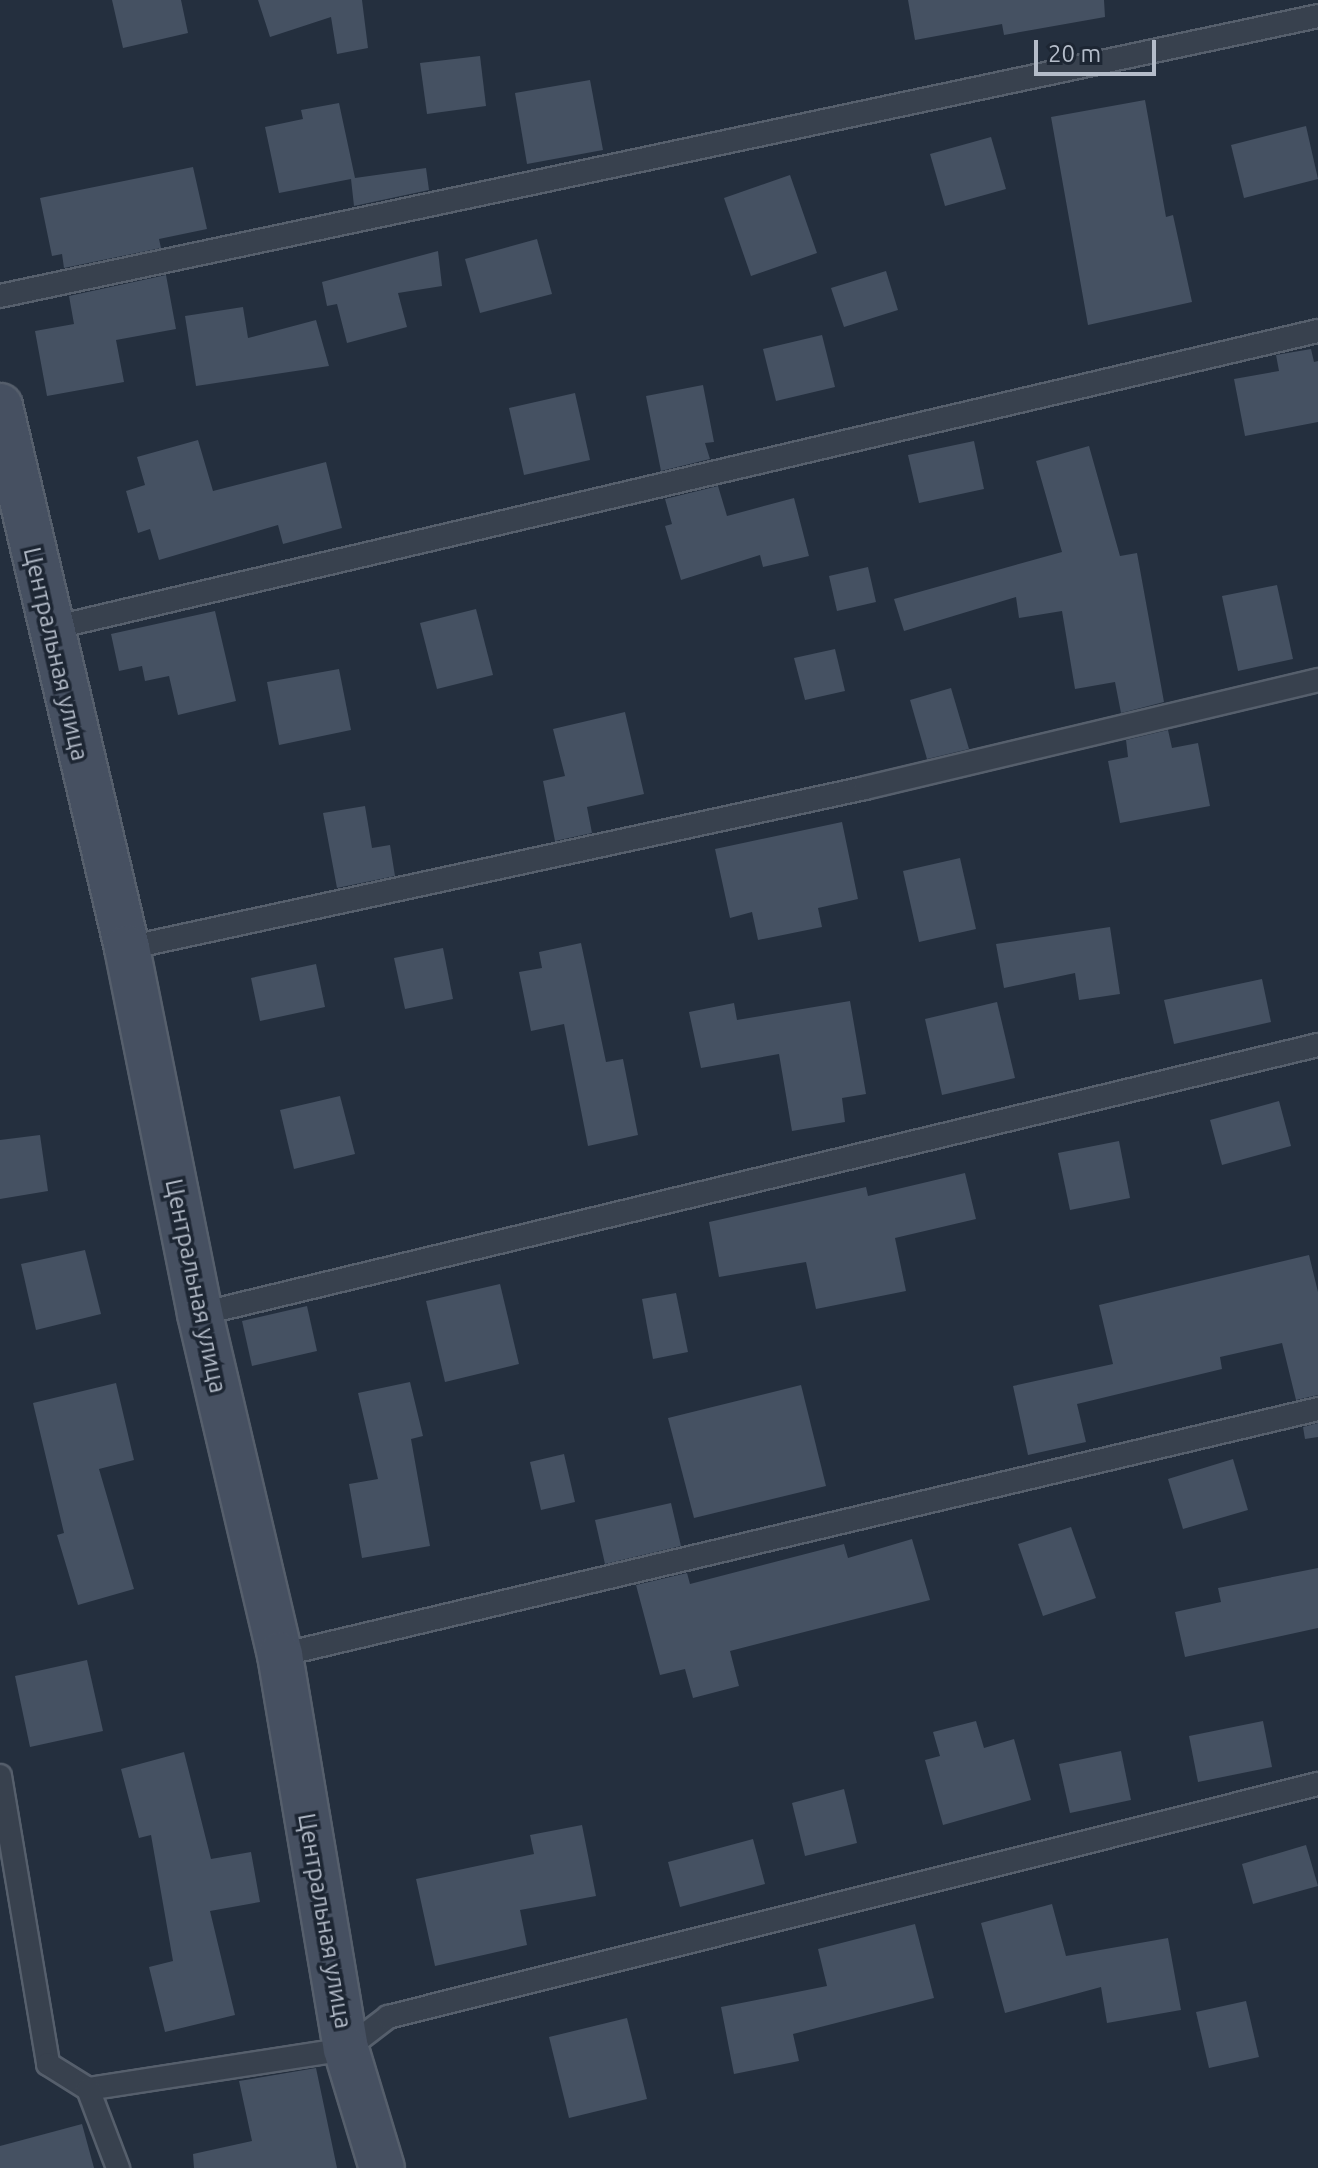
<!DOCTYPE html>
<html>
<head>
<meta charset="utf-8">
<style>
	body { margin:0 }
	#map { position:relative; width:1318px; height:2168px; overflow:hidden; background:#242f3e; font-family:Ubuntu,sans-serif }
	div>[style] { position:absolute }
	.building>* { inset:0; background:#455162 }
	.roads { filter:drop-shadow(2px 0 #565f6c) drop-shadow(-2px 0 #565f6c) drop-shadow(0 2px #565f6c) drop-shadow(0 -2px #565f6c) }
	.lane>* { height:22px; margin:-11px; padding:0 11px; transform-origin:11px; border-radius:11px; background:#38414e }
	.secondary>* { height:44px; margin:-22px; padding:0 22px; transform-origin:22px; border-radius:22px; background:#465061 }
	span { translate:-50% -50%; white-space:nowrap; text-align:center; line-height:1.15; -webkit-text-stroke:7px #1d2633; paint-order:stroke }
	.street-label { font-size:24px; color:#b4bcc9 }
	.scale { position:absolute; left:1034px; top:40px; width:122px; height:36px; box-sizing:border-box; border:4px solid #b4bcc9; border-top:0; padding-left:10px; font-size:24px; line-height:28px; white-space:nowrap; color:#b4bcc9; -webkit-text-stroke:6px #1d2633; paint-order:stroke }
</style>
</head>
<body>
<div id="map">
	<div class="building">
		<div style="clip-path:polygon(112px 0,181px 0,188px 33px,123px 48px)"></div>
		<div style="clip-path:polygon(258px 0,362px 0,368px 48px,337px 54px,331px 17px,270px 37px)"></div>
		<div style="clip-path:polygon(908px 0,1104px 0,1105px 17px,1004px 35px,1002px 24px,915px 40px)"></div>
		<div style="clip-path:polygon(480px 56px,486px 106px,427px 114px,420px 63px)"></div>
		<div style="clip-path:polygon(590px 80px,603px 150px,527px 164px,515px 93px)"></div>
		<div style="clip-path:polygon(1145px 100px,1166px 217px,1173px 215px,1192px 302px,1088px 325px,1051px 117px)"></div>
		<div style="clip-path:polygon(339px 103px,355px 178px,426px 168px,429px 190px,354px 206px,351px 179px,279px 193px,265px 127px,303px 119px,301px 110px)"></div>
		<div style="clip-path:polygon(1306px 126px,1318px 179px,1244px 198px,1231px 145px)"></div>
		<div style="clip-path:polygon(991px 137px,1006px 189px,945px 206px,930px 154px)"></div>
		<div style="clip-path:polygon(193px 167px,207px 229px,159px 239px,161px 248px,64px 268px,62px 254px,52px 256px,40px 198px)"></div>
		<div style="clip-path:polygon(790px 175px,817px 253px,751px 276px,724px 198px)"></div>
		<div style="clip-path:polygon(537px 239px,552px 294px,480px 313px,465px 259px)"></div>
		<div style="clip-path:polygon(438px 251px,442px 286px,398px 293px,407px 327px,347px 343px,337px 304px,327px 306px,322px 282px)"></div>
		<div style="clip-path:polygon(886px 271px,898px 310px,844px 327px,831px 288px)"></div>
		<div style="clip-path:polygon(166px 275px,176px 329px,116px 340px,124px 382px,47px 396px,35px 331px,74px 324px,69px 296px)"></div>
		<div style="clip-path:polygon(243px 307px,248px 338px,316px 320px,329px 366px,196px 386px,185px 316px)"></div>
		<div style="clip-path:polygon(822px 335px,835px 387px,776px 401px,763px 349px)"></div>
		<div style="clip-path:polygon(1311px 349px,1314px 362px,1318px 361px,1318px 422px,1245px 436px,1234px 379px,1279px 371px,1276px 355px)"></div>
		<div style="clip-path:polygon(703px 385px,714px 442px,705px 443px,710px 459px,661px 471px,646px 396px)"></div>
		<div style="clip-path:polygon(575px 393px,590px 460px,524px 475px,509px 408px)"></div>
		<div style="clip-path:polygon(198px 440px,213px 491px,326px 462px,342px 528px,283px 544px,278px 525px,159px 560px,150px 529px,138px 533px,126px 491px,145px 485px,137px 457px)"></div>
		<div style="clip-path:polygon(974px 441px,984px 489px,919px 503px,908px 455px)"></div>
		<div style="clip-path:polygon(1089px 446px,1120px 556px,1137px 553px,1164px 702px,1121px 713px,1115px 682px,1075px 689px,1062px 611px,1019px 618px,1016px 597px,904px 631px,894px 599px,1062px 552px,1036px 461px)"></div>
		<div style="clip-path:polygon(718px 486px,727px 516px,794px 498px,809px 556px,763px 567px,760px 555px,681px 580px,665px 526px,672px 524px,665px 499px)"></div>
		<div style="clip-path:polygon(868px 567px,876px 602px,837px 611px,829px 576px)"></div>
		<div style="clip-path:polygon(1277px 585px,1293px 659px,1238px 671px,1222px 596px)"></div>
		<div style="clip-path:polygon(476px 609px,493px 675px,437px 689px,420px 623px)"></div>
		<div style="clip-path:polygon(215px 611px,236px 701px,178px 715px,169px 676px,145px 681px,142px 666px,119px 671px,111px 634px)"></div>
		<div style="clip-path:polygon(835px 649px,845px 691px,805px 700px,794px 658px)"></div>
		<div style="clip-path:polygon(339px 669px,351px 730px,279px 745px,267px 682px)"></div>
		<div style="clip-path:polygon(951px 688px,969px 749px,927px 759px,910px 700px)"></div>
		<div style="clip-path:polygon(625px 712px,644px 794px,587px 807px,592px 833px,555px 841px,543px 781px,565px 776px,553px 729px)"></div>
		<div style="clip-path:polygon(1168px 730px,1172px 748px,1198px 743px,1210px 806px,1120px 823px,1108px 761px,1128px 757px,1126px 740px)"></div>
		<div style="clip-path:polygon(365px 806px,372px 848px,390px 845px,395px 876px,337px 888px,323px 813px)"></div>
		<div style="clip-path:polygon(842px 822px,858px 899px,818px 908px,822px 927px,758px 940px,752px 912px,730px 918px,715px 849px)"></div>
		<div style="clip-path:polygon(960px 858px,976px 929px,919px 942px,903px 871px)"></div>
		<div style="clip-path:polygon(1110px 927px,1120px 994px,1079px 1000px,1075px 973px,1004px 988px,996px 944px)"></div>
		<div style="clip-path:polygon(581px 943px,606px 1062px,623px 1059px,638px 1135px,588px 1146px,564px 1024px,531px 1031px,519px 972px,542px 968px,539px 952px)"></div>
		<div style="clip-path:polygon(443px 948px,453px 999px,405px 1009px,394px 958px)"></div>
		<div style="clip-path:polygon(316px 964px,325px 1007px,260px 1021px,251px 978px)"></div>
		<div style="clip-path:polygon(1262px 979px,1271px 1022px,1174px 1044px,1164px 1000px)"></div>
		<div style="clip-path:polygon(850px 1001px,866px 1094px,842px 1098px,845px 1122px,792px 1131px,779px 1054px,701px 1068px,689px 1012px,734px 1003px,737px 1020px)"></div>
		<div style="clip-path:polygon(997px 1002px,1015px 1078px,942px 1095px,925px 1019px)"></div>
		<div style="clip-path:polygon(340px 1096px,355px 1154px,294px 1169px,280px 1110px)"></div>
		<div style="clip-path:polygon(1279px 1101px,1291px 1146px,1222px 1165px,1210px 1120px)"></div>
		<div style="clip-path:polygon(40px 1135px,48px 1191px,0 1199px,0 1140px)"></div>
		<div style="clip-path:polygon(1119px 1141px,1130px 1198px,1070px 1210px,1058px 1153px)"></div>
		<div style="clip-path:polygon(965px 1173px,976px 1219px,895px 1238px,906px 1291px,816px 1309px,806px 1262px,719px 1277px,709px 1222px,866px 1187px,868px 1196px)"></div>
		<div style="clip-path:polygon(85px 1250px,101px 1314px,36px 1330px,21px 1264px)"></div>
		<div style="clip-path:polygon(1309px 1255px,1318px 1292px,1318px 1395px,1296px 1400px,1282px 1343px,1220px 1357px,1222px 1369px,1077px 1404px,1086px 1442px,1028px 1455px,1013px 1386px,1113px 1364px,1099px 1305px)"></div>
		<div style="clip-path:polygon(500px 1284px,519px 1364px,445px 1382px,426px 1301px)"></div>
		<div style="clip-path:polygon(676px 1293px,688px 1352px,653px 1359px,642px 1299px)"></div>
		<div style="clip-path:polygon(307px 1306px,317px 1351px,252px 1366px,242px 1321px)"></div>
		<div style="clip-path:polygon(410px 1382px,423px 1436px,411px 1439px,430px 1546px,362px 1558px,349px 1484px,378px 1479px,358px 1393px)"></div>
		<div style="clip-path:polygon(116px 1383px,134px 1460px,99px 1469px,134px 1589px,78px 1605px,57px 1535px,64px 1533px,33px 1403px)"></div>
		<div style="clip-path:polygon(801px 1385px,826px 1486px,694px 1518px,668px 1418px)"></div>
		<div style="clip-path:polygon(1318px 1423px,1318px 1437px,1305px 1439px,1303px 1427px)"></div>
		<div style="clip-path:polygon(564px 1454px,575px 1502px,541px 1510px,530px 1462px)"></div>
		<div style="clip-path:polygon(1233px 1459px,1248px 1510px,1183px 1529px,1168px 1479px)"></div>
		<div style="clip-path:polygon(671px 1503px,681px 1546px,605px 1564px,595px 1520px)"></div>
		<div style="clip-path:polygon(1071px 1527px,1096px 1598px,1043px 1616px,1018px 1544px)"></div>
		<div style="clip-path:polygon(912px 1539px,930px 1600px,730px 1651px,739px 1686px,693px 1698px,685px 1669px,660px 1675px,636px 1585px,687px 1573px,690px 1584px,844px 1544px,848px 1558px)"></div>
		<div style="clip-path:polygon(1318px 1568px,1318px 1628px,1185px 1657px,1175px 1612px,1221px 1602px,1218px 1588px)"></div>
		<div style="clip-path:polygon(87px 1660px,103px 1731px,30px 1747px,15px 1676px)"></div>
		<div style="clip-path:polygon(976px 1721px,984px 1748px,1014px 1739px,1031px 1800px,943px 1825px,925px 1760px,940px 1756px,933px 1732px)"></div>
		<div style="clip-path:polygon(1263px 1721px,1272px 1767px,1198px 1782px,1189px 1736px)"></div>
		<div style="clip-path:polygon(1121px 1751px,1131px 1800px,1070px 1813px,1059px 1764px)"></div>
		<div style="clip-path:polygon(184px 1752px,211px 1859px,251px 1852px,260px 1902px,210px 1911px,235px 2015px,165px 2032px,149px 1967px,173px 1961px,151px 1835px,139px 1838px,121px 1769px)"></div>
		<div style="clip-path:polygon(844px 1789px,857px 1843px,805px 1856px,792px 1803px)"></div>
		<div style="clip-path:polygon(582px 1825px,596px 1896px,520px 1910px,527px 1945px,435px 1966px,416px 1879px,534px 1854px,530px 1835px)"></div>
		<div style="clip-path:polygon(753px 1839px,765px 1884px,680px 1907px,668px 1862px)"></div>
		<div style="clip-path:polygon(1306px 1845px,1318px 1886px,1253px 1904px,1242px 1864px)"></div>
		<div style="clip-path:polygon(1052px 1904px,1066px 1956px,1168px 1938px,1181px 2010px,1107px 2023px,1101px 1987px,1005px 2013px,981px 1923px)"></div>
		<div style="clip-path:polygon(915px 1924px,934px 1998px,793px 2034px,799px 2061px,734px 2074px,721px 2007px,827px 1986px,818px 1949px)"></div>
		<div style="clip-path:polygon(1246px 2001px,1259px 2057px,1209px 2068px,1196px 2012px)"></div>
		<div style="clip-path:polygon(627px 2018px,647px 2099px,569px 2118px,549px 2037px)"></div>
		<div style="clip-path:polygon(316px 2068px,337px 2168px,194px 2168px,193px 2154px,252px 2141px,239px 2081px)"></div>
		<div style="clip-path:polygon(82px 2124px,94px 2168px,0 2168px,0 2146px)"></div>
	</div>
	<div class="roads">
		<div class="lane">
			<div style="left:0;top:296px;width:1347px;rotate:-11.99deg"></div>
			<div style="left:48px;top:629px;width:1304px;rotate:-13.21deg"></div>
			<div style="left:127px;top:948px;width:755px;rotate:-12.23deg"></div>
			<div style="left:865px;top:788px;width:466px;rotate:-13.4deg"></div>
			<div style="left:200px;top:1314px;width:1150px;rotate:-13.53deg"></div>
			<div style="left:280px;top:1655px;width:1067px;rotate:-13.33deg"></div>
			<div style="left:0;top:1776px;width:292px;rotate:80.5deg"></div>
			<div style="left:48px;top:2064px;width:47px;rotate:32deg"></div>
			<div style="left:88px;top:2089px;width:261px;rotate:-8.8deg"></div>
			<div style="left:346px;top:2049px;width:53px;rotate:-37.3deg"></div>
			<div style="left:388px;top:2017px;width:959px;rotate:-14.07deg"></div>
			<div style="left:88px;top:2089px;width:85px;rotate:69.2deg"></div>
		</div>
		<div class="secondary">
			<div style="left:0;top:406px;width:557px;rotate:76.81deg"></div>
			<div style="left:127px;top:948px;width:373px;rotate:78.7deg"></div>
			<div style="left:200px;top:1314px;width:350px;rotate:76.8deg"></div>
			<div style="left:280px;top:1655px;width:399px;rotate:80.5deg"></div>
			<div style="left:346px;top:2049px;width:124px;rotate:73.2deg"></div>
		</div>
	</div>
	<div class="street-label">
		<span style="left:56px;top:654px;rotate:77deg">Центральная улица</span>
		<span style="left:196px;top:1286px;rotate:78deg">Центральная улица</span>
		<span style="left:325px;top:1921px;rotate:80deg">Центральная улица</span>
	</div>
	<div class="scale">20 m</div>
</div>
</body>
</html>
